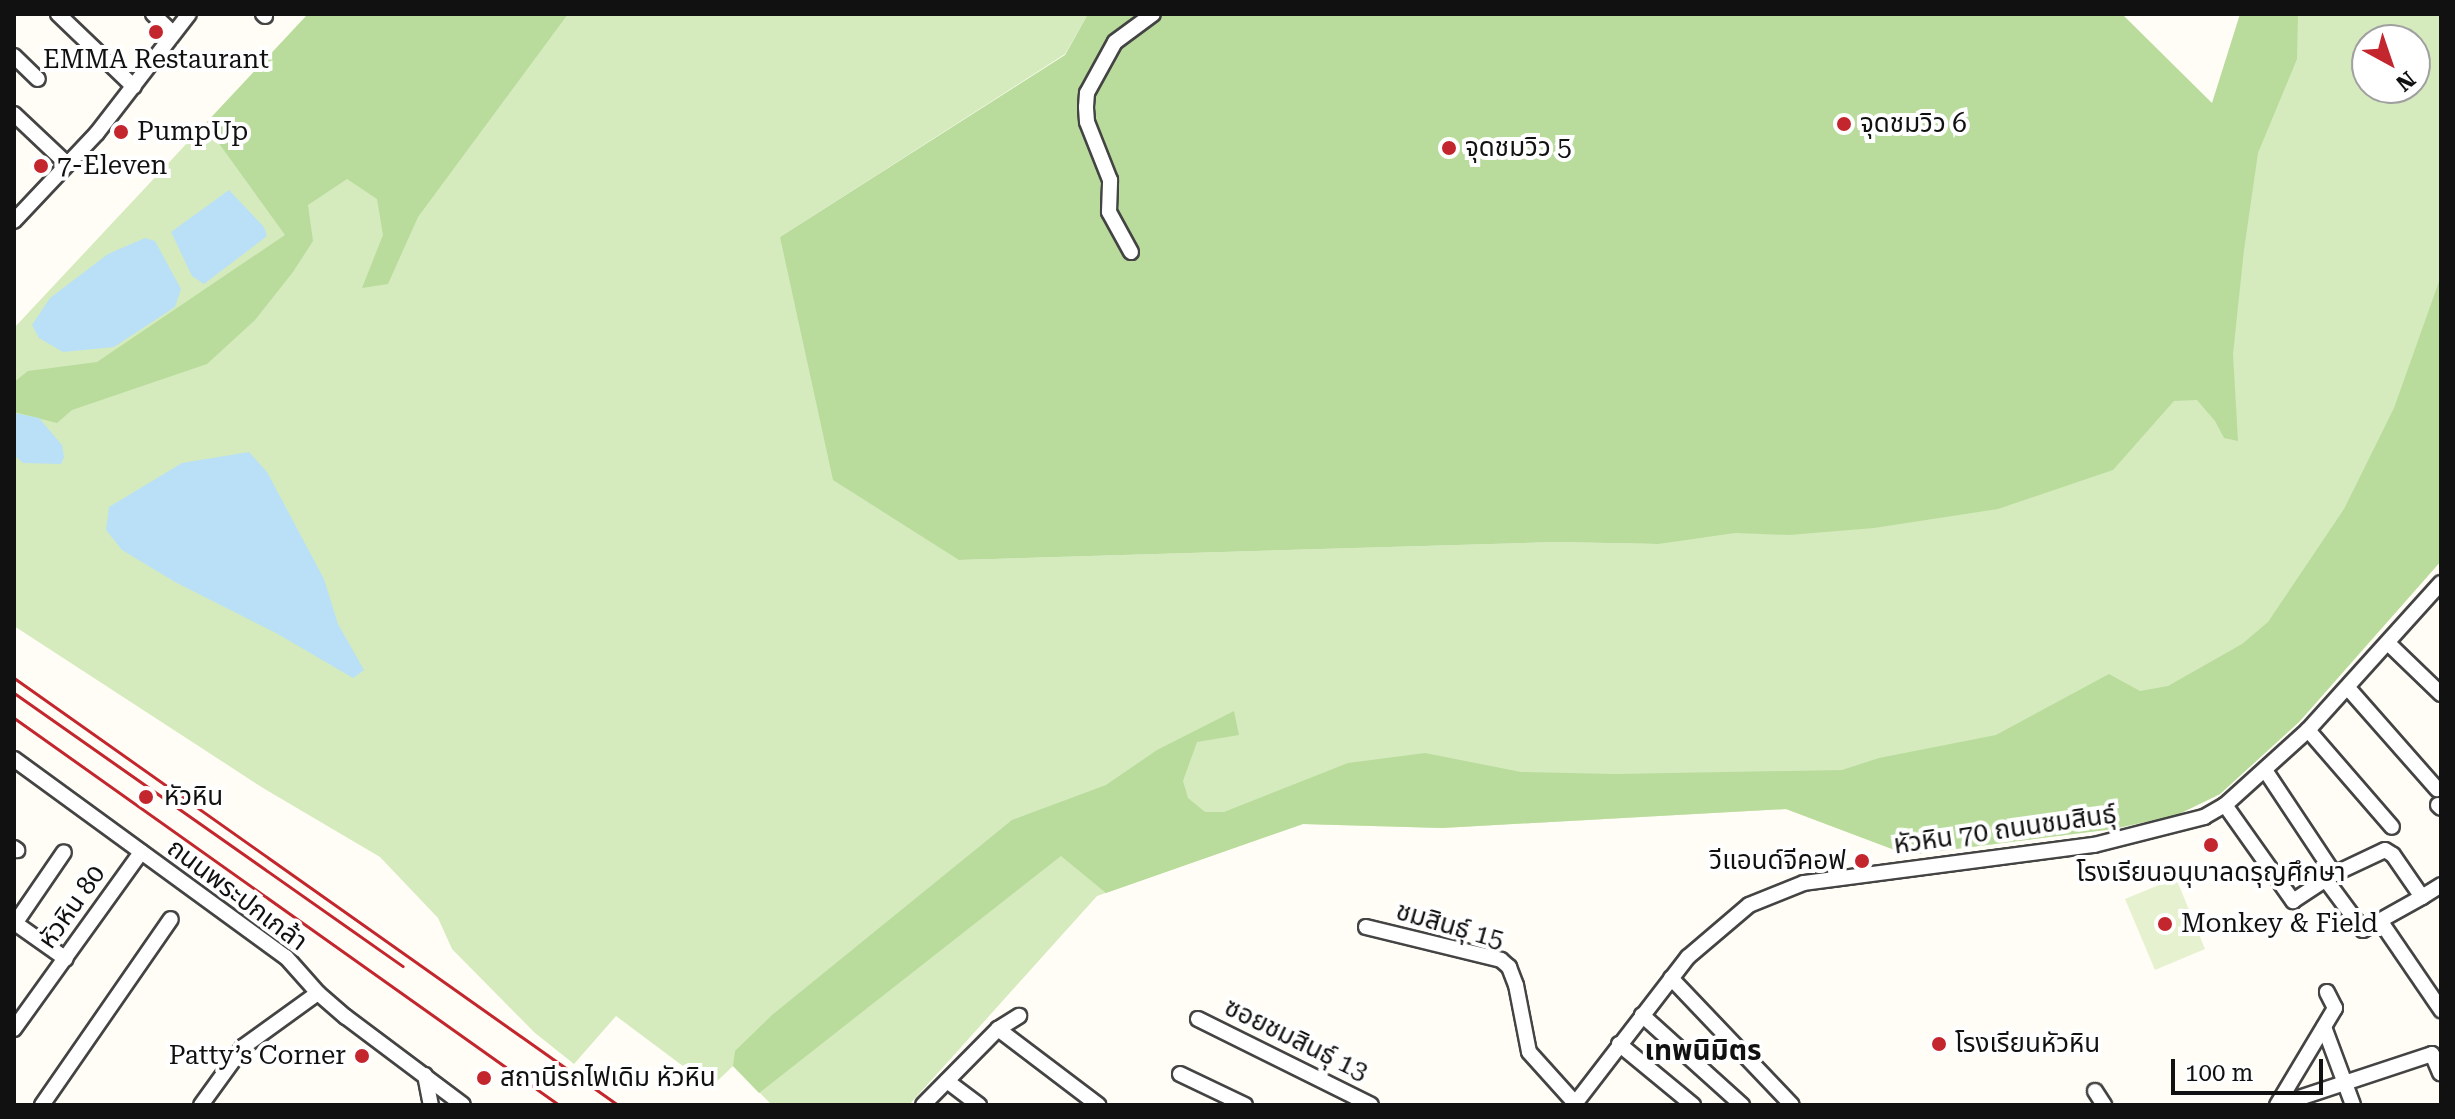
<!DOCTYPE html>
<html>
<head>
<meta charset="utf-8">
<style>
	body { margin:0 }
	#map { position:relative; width:2455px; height:1119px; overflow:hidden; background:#fffdf5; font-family:"Roboto Serif","Noto Sans Thai",serif }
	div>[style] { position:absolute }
	.green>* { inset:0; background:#d5ebbd }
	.forest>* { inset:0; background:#b9dc9c }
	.pitch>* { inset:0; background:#e6f2cf }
	.water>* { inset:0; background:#b9e0f7 }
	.roads { filter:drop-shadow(2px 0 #444) drop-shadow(-2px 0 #444) drop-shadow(0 2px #444) drop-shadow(0 -2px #444) }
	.minor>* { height:14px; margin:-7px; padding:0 7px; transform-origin:7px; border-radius:7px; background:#fff }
	.rail>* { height:3px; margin:-1.5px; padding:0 1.5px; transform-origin:1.5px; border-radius:1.5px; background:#c4262e }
	.dots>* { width:22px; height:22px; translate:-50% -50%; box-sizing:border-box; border:4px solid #fff; border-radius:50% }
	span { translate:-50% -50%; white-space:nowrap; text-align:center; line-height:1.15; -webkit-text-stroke:8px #fff; paint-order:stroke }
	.poi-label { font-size:26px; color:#111 }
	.left { translate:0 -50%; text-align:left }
	.right { translate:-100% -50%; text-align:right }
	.street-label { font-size:26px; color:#111 }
	.neighbourhood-label { font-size:28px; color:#111; font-weight:700 }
	.frame { position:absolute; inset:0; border:16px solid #111; pointer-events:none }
	.north { position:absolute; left:2351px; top:24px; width:80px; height:80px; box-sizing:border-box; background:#fff; border:2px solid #a0a0a0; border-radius:50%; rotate:140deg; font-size:22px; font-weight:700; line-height:32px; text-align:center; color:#111 }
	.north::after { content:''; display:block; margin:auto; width:28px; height:36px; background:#c4262e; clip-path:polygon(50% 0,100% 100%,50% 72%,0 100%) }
	.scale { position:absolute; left:2171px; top:1059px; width:152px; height:36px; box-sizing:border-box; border:4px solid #111; border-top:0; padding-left:10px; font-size:24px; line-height:28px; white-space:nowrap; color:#111; -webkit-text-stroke:6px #fff; paint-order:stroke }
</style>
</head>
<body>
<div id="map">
	<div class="green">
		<div style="clip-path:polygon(evenodd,308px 14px,1088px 14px,1065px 54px,780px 237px,959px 560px,1556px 542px,1658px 544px,2183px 255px,2240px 14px,2441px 14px,2441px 561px,2299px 722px,2220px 794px,2177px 815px,2113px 829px,1908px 855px,1786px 809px,1442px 828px,1303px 824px,1097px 896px,909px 1105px,772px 1105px,733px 1066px,711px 1087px,616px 1016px,574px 1064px,535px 1033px,452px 949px,438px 918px,380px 857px,263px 788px,14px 626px,14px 328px,308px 14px,2367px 40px,2415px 40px,2415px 88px,2367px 88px,2367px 40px)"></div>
	</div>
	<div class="forest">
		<div style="clip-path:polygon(308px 14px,568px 14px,418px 217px,388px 284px,362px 288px,383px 235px,377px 199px,347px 179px,308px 205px,313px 241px,293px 272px,255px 320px,207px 364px,72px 410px,57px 423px,14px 412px,14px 382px,28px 371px,97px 362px,285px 235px,205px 124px)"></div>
		<div style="clip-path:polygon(1088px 14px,2122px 14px,2212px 103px,2240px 14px,2298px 14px,2297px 59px,2258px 153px,2244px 250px,2233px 354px,2238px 441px,2224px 438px,2215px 421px,2197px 400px,2174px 401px,2113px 470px,1998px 509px,1874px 528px,1789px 535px,1735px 533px,1658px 544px,1556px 542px,959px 560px,833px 480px,780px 237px,1065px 55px)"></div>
		<div style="clip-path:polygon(2441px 276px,2441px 561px,2299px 722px,2220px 794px,2177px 815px,2113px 829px,1908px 855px,1786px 809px,1442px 828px,1303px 824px,1106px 893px,1061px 856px,759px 1093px,733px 1066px,735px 1051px,772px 1015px,1012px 820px,1106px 785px,1157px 750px,1234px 711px,1239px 735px,1197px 742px,1183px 781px,1188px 798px,1205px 812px,1224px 812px,1348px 763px,1425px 753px,1521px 772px,1615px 774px,1842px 770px,1879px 758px,1996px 735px,2109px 674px,2140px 691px,2168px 686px,2242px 644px,2268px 622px,2344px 509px,2394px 408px)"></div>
	</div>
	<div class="pitch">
		<div style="clip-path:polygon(2176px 878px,2205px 949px,2155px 970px,2125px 899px)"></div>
	</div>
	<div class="water">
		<div style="clip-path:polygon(229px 190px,264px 227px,267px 236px,204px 284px,192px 276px,171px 232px)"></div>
		<div style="clip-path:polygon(145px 238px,155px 241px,181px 289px,175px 307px,114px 347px,63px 352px,39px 338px,32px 325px,50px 298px,108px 254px)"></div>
		<div style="clip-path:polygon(14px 413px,39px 418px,62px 445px,64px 457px,61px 464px,23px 463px,14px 455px)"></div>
		<div style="clip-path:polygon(249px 452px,267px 472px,324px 579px,338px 624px,364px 670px,353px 678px,276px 633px,175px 582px,122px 550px,106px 530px,109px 507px,182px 463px)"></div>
	</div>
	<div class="roads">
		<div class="minor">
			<div style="left:58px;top:14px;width:105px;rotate:43.8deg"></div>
			<div style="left:153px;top:14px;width:28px;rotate:44deg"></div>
			<div style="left:263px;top:14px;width:3px;rotate:45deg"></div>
			<div style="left:14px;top:56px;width:33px;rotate:44deg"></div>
			<div style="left:14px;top:114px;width:73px;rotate:43.3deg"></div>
			<div style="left:14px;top:221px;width:121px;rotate:-46.7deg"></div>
			<div style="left:97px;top:133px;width:150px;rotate:-52.3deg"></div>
			<div style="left:1131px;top:252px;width:46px;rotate:-118.8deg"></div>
			<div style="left:1109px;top:212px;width:32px;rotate:-88deg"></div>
			<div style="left:1110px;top:180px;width:62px;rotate:-111.6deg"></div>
			<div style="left:1087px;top:122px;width:15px;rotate:-94deg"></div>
			<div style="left:1086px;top:107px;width:14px;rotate:-86deg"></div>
			<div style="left:1087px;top:93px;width:58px;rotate:-61.2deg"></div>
			<div style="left:1115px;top:42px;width:47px;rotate:-36.4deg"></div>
			<div style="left:2389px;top:644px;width:72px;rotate:43.9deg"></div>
			<div style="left:2348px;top:688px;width:135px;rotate:48.6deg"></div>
			<div style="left:2308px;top:730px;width:128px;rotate:49.1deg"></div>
			<div style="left:14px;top:759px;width:336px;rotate:36.1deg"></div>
			<div style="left:286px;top:957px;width:48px;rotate:48.4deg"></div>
			<div style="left:318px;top:993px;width:37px;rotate:41deg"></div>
			<div style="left:346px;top:1017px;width:146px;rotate:36.9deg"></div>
			<div style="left:2265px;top:770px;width:125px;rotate:56.4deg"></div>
			<div style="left:2225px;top:805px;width:118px;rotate:54.7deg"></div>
			<div style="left:2293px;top:901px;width:49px;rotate:-33.4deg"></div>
			<div style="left:2334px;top:874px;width:56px;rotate:-25.2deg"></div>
			<div style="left:2385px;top:850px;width:9px;rotate:32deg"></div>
			<div style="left:2393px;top:855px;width:51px;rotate:55.4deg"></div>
			<div style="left:2422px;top:897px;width:22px;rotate:-32deg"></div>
			<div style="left:2438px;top:805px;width:4px;rotate:45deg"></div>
			<div style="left:14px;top:848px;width:4px;rotate:34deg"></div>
			<div style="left:2326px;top:880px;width:62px;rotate:53.5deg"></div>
			<div style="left:2363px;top:930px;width:68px;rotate:-29.2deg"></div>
			<div style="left:2381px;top:922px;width:107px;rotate:55.7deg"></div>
			<div style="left:15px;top:923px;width:62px;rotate:35.2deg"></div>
			<div style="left:14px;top:925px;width:88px;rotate:-55.6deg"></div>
			<div style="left:1366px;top:927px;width:139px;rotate:13.7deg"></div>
			<div style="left:1501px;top:960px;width:11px;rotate:41deg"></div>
			<div style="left:1509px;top:967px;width:19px;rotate:69deg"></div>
			<div style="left:1516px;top:985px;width:68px;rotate:79deg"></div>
			<div style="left:1529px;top:1052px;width:69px;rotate:48deg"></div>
			<div style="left:1671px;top:978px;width:175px;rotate:46.4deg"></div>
			<div style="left:1642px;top:1015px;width:135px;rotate:42deg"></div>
			<div style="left:1198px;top:1019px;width:193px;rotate:26.4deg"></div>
			<div style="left:2324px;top:1027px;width:83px;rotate:69.6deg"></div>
			<div style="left:14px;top:1029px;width:218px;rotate:-54.3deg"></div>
			<div style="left:998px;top:1029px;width:126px;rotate:37.2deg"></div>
			<div style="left:1619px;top:1044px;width:96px;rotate:39.5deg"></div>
			<div style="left:1180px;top:1074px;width:72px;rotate:25.5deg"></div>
			<div style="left:425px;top:1075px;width:31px;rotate:79deg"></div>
			<div style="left:947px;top:1081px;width:40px;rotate:37deg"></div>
			<div style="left:2095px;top:1091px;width:17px;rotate:57deg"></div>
			<div style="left:42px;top:1105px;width:226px;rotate:-55.3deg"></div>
			<div style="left:201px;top:1105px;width:72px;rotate:-54.1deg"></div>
			<div style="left:243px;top:1047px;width:92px;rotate:-35.8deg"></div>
			<div style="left:923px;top:1105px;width:107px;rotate:-45.4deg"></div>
			<div style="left:998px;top:1029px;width:25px;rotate:-32deg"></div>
			<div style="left:1574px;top:1105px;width:187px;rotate:-52.4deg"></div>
			<div style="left:1688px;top:957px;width:80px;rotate:-40.4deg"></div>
			<div style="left:1749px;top:905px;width:59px;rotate:-21.8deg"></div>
			<div style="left:1804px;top:883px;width:292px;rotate:-7.5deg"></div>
			<div style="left:2094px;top:845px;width:114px;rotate:-14.3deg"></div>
			<div style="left:2204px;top:817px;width:24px;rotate:-30deg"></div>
			<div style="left:2225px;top:805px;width:112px;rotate:-42.1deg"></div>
			<div style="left:2308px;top:730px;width:198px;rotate:-47.9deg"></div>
			<div style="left:2277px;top:1105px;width:113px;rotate:-59.1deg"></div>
			<div style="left:2335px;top:1008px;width:18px;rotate:-117deg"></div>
			<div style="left:2278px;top:1105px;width:162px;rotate:-18.3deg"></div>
			<div style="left:2432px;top:1054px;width:21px;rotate:67deg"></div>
		</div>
	</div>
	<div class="rail">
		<div style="left:14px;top:678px;width:740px;rotate:35.26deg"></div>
		<div style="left:14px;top:693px;width:475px;rotate:35.1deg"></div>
		<div style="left:14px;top:718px;width:668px;rotate:35.38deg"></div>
	</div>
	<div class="dots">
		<div style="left:156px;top:32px;background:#c4262e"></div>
		<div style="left:1844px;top:124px;background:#c4262e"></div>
		<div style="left:121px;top:132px;background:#c4262e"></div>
		<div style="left:1449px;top:148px;background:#c4262e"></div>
		<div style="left:41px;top:166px;background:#c4262e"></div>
		<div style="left:146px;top:797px;background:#c4262e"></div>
		<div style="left:2211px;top:845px;background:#c4262e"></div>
		<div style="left:1862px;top:861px;background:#c4262e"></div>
		<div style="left:2165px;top:924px;background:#c4262e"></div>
		<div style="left:1939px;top:1044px;background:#c4262e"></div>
		<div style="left:362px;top:1056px;background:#c4262e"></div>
		<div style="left:484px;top:1078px;background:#c4262e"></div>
	</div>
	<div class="poi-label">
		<span style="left:156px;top:60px">EMMA Restaurant</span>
		<span class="left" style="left:1860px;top:124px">จุดชมวิว 6</span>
		<span class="left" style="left:137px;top:132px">PumpUp</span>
		<span class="left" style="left:1465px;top:148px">จุดชมวิว 5</span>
		<span class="left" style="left:57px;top:166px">7-Eleven</span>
		<span class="left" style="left:164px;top:797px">หัวหิน</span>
		<span class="right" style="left:1846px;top:861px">วีแอนด์จีคอฟ</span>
		<span style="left:2211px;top:873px">โรงเรียนอนุบาลดรุญศึกษา</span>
		<span class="left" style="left:2181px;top:924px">Monkey &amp; Field</span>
		<span class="left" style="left:1955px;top:1044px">โรงเรียนหัวหิน</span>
		<span class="right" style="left:346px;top:1056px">Patty’s Corner</span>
		<span class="left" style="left:500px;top:1078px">สถานีรถไฟเดิม หัวหิน</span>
	</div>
	<div class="street-label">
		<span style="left:2005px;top:830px;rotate:-8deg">หัวหิน 70 ถนนชมสินธุ์</span>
		<span style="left:237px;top:895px;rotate:37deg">ถนนพระปกเกล้า</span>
		<span style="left:72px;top:907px;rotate:-55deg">หัวหิน 80</span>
		<span style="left:1450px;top:926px;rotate:16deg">ชมสินธุ์ 15</span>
		<span style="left:1296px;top:1040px;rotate:26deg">ซอยชมสินธุ์ 13</span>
	</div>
	<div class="neighbourhood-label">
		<span style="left:1703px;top:1051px">เทพนิมิตร</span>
	</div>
	<div class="frame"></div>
	<div class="north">N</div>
	<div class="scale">100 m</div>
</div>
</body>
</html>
